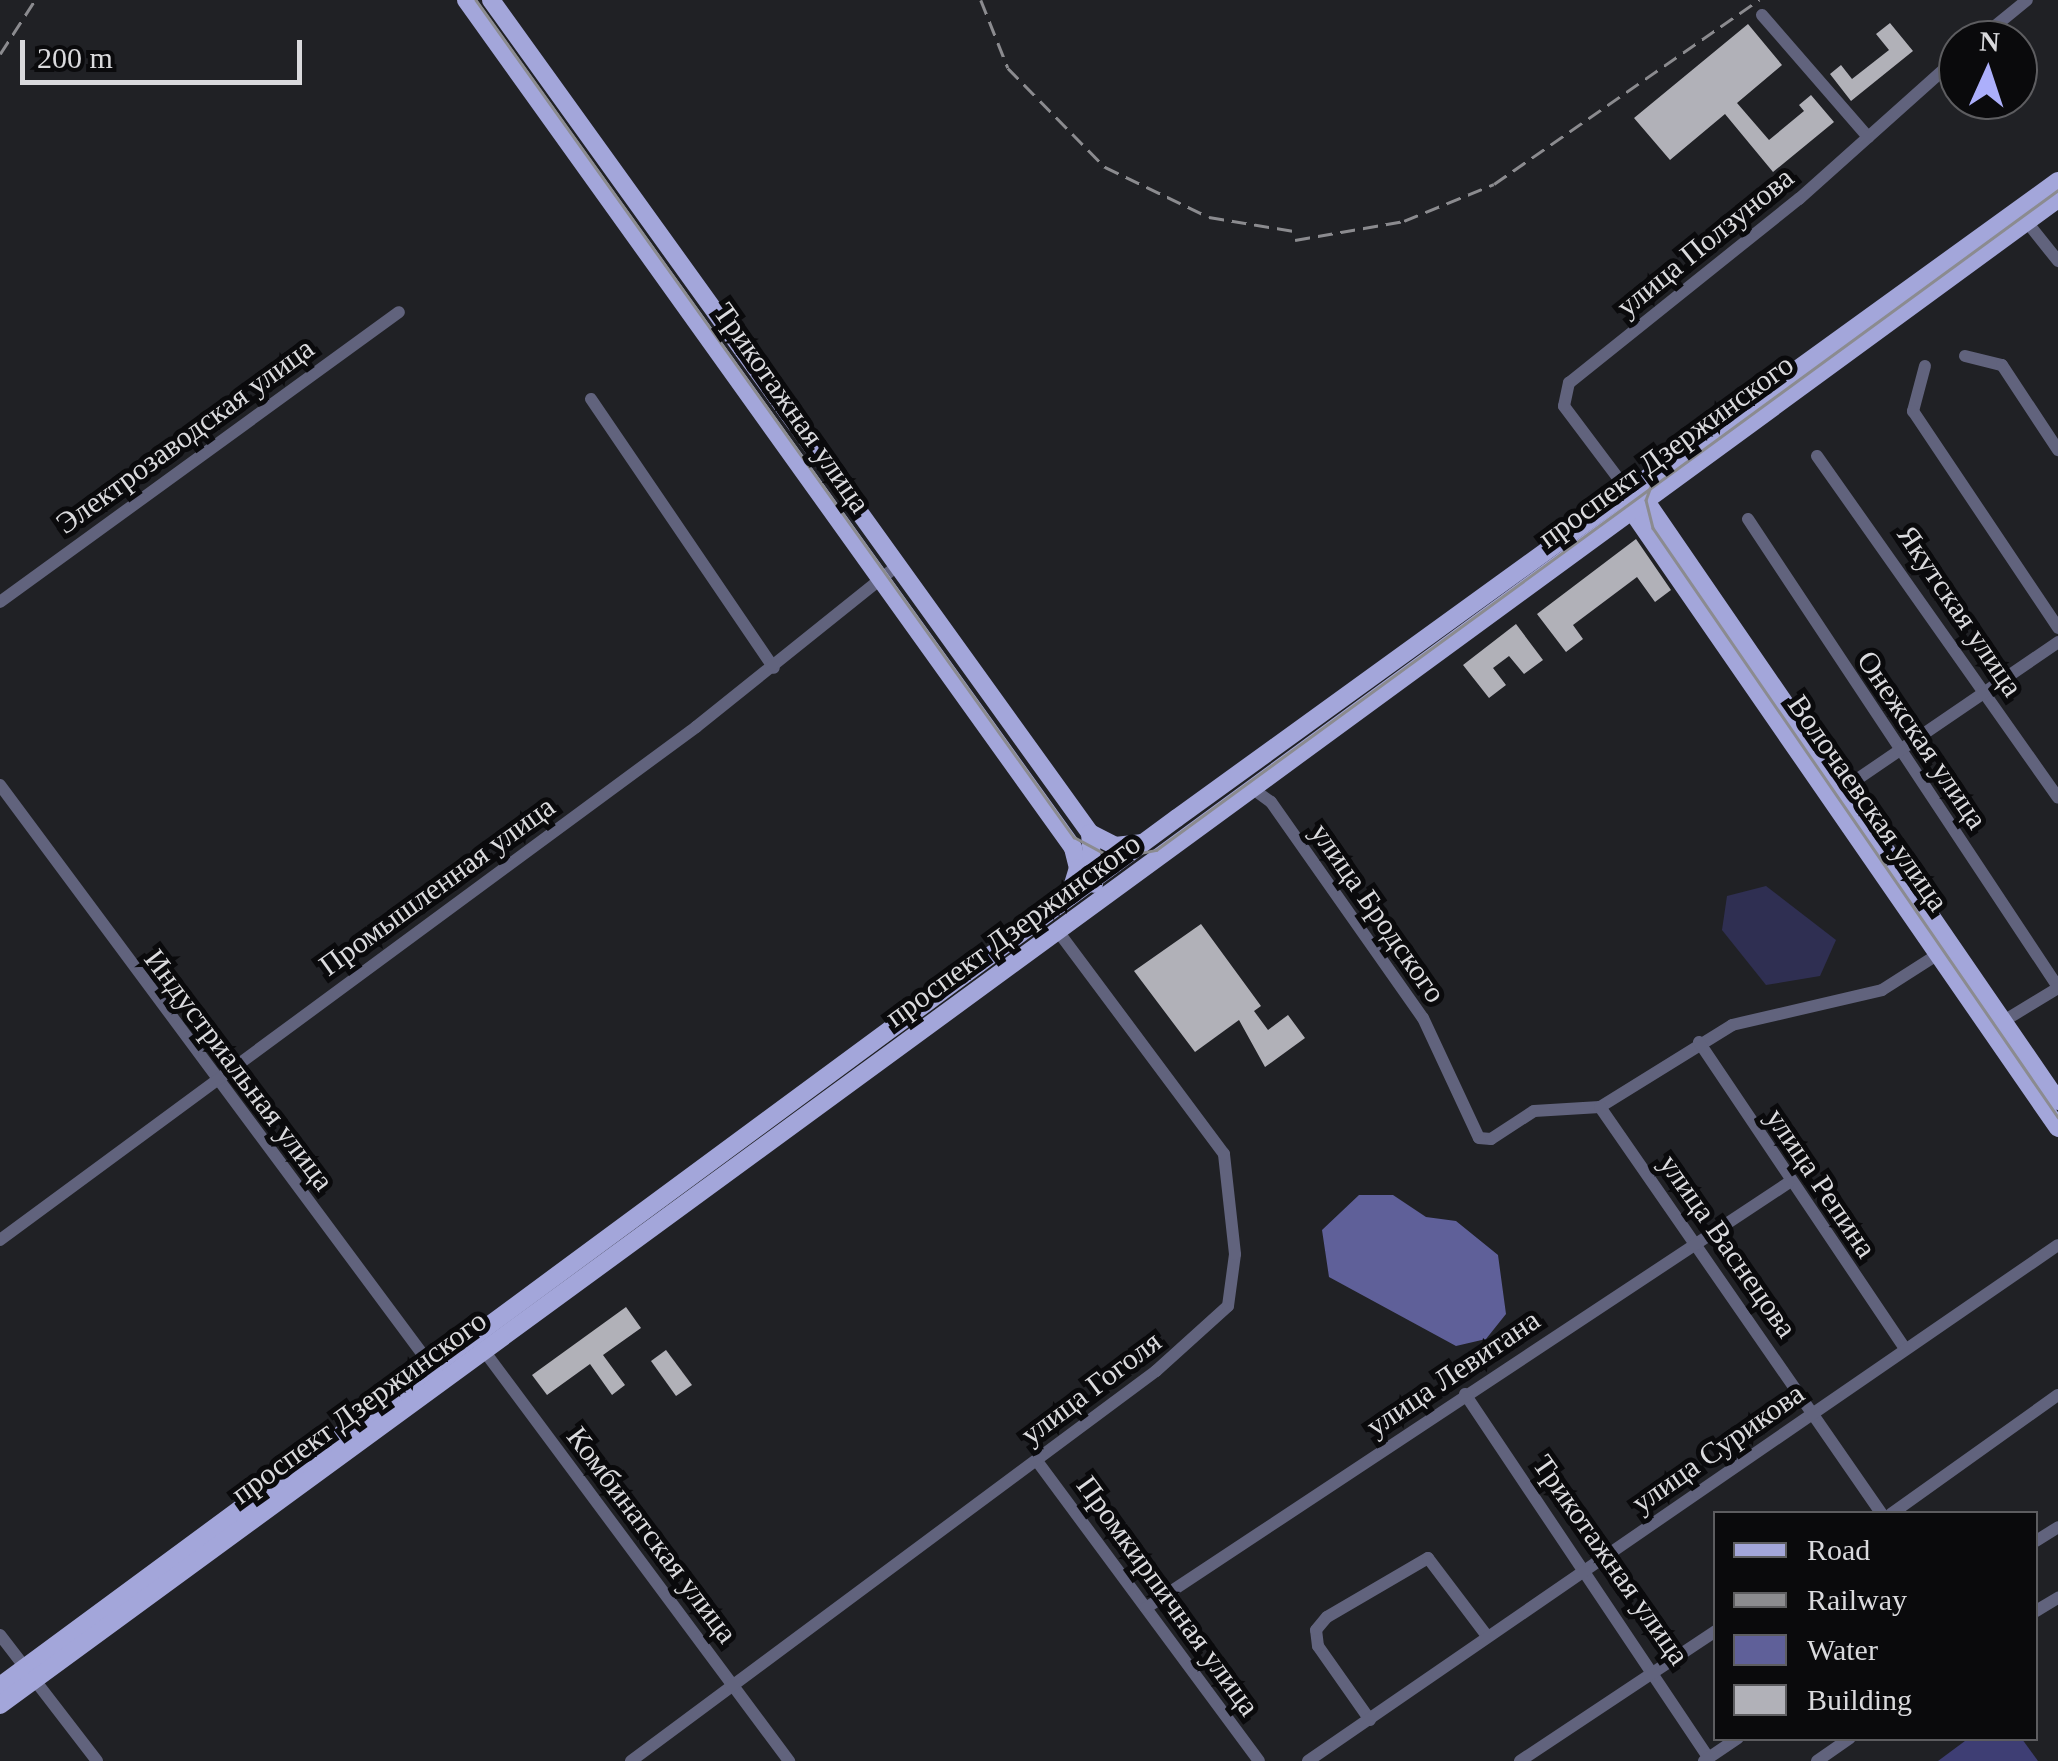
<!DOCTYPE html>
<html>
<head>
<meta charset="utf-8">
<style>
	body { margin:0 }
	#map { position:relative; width:2058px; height:1761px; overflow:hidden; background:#202125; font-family:Georgia,serif }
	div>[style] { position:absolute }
	.green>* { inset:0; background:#2f2f52 }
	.forest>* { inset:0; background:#3e3e74 }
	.water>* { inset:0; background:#5f6099 }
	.building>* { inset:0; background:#b1b1b8 }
	.minor>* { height:12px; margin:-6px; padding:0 6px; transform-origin:6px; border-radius:6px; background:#61637d }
	.major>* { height:18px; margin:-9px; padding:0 9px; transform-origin:9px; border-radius:9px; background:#a3a6da }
	.tram>* { height:2.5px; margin:-1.25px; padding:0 1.25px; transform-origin:1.25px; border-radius:1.25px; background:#8b8b8f }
	.rail>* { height:2.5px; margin-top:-1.25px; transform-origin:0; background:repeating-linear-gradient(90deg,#8b8b8f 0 15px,transparent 0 23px) }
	span { translate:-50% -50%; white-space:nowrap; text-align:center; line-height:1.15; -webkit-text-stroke:10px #0a0a0c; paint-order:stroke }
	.street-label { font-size:30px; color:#dadadd }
	.legend { position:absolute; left:1713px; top:1511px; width:325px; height:230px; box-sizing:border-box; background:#0a0a0c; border:2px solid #5d5d60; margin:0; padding:12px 18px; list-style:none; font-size:30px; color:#dadadd }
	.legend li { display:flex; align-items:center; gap:20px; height:50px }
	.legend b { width:50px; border:2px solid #5d5d60 }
	.north { position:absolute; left:1938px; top:20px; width:100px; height:100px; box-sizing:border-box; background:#0a0a0c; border:2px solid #5d5d60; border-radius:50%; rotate:3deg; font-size:28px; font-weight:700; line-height:40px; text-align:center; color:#dadadd }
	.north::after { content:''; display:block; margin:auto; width:35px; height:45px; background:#acaffb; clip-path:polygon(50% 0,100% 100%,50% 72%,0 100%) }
	.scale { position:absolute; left:20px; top:40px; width:282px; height:45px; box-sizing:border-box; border:5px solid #dadadd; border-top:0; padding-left:12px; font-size:30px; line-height:35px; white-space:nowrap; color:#dadadd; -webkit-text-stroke:8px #0a0a0c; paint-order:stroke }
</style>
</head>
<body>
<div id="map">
	<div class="green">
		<div style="clip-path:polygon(1766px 886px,1836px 940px,1820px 976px,1766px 985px,1722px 930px,1727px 896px)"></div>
	</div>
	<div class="forest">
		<div style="clip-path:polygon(1969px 1738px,2022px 1739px,2038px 1761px,1938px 1761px)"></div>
	</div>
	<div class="water">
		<div style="clip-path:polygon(1359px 1195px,1393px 1195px,1426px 1217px,1456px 1221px,1498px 1255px,1506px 1314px,1486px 1339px,1456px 1346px,1329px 1277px,1322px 1230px)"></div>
	</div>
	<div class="building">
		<div style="clip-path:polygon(1890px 23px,1913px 51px,1851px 101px,1830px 74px,1841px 65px,1852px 79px,1889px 50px,1876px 34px)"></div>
		<div style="clip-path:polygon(1748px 24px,1782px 65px,1737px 103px,1769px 140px,1804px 111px,1799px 105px,1811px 95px,1834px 122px,1773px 172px,1725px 114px,1670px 160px,1634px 118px)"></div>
		<div style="clip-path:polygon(1636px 539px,1671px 590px,1655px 602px,1637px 577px,1573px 625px,1583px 639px,1566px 652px,1537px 614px)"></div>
		<div style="clip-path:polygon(1516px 624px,1543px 660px,1524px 674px,1509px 656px,1493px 668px,1506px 685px,1489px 698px,1463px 665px)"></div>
		<div style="clip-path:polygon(1201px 924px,1261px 1006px,1254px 1011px,1268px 1030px,1288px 1015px,1305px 1038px,1265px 1067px,1239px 1020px,1195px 1052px,1134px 971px)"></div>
		<div style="clip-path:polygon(626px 1307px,641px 1328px,603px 1355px,625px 1385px,612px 1395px,590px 1364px,547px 1395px,532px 1375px)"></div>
		<div style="clip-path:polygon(666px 1350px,692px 1385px,676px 1396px,651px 1361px)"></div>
	</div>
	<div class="minor">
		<div style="left:1762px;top:15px;width:162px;rotate:49deg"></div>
		<div style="left:1978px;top:40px;width:63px;rotate:-39.2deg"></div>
		<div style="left:2027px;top:222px;width:50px;rotate:51.5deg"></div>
		<div style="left:1965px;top:356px;width:38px;rotate:14deg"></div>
		<div style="left:2002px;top:365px;width:102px;rotate:56.6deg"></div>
		<div style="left:1925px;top:366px;width:47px;rotate:104.9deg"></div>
		<div style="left:1913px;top:411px;width:261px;rotate:56.2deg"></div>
		<div style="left:591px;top:399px;width:325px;rotate:55.8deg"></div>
		<div style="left:1817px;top:456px;width:418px;rotate:54.8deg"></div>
		<div style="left:1622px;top:497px;width:15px;rotate:-94deg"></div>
		<div style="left:1621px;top:482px;width:95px;rotate:-126.9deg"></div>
		<div style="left:1564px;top:406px;width:24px;rotate:-78deg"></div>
		<div style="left:1569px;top:383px;width:295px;rotate:-38.7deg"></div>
		<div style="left:1799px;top:199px;width:213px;rotate:-41.8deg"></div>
		<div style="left:1748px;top:519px;width:561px;rotate:56.48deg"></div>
		<div style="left:0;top:602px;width:493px;rotate:-36deg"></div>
		<div style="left:0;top:785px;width:730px;rotate:53.41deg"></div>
		<div style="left:1253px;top:789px;width:22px;rotate:36deg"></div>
		<div style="left:1271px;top:802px;width:264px;rotate:54.9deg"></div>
		<div style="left:1423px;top:1018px;width:132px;rotate:65deg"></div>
		<div style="left:1479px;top:1138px;width:12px;rotate:5deg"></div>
		<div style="left:1491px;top:1139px;width:51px;rotate:-33.1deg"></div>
		<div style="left:1534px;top:1111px;width:66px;rotate:-3.5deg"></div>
		<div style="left:1600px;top:1107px;width:155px;rotate:-31.8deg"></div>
		<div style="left:1732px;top:1025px;width:154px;rotate:-13.1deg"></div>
		<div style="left:1882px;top:990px;width:72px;rotate:-32.6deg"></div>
		<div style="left:1837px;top:793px;width:268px;rotate:-34.3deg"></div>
		<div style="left:1997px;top:1025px;width:71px;rotate:-31.2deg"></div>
		<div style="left:1699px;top:1042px;width:370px;rotate:56.1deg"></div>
		<div style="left:1600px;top:1107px;width:495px;rotate:55.3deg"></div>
		<div style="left:0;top:1240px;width:865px;rotate:-36.39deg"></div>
		<div style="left:696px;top:727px;width:258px;rotate:-38.7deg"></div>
		<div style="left:479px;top:1344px;width:520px;rotate:53.37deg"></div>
		<div style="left:1465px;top:1394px;width:438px;rotate:56.2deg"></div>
		<div style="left:1037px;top:1461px;width:373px;rotate:53.5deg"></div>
		<div style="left:1891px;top:1514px;width:205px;rotate:-35.5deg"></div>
		<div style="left:2036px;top:1541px;width:26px;rotate:-32deg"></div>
		<div style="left:1146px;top:1608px;width:770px;rotate:-33.5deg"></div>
		<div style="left:2036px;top:1611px;width:26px;rotate:-31deg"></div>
		<div style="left:0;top:1635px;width:159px;rotate:52.4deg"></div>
		<div style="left:1370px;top:1720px;width:90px;rotate:-125.1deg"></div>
		<div style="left:1318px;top:1646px;width:16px;rotate:-97deg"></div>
		<div style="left:1316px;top:1630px;width:17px;rotate:-50deg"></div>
		<div style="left:1327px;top:1617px;width:117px;rotate:-30.3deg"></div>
		<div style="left:1428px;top:1558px;width:98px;rotate:52.9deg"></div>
		<div style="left:631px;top:1761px;width:654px;rotate:-36.61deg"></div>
		<div style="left:1156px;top:1371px;width:97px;rotate:-42.1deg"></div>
		<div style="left:1228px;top:1306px;width:52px;rotate:-82.3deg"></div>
		<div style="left:1235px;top:1254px;width:101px;rotate:-96.3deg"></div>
		<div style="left:1224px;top:1154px;width:278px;rotate:-126.7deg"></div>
		<div style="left:1308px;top:1761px;width:910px;rotate:-34.53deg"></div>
		<div style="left:1520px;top:1761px;width:235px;rotate:-33.6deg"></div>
		<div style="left:1704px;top:1761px;width:41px;rotate:-34.1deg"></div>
		<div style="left:1817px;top:1761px;width:40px;rotate:-34.9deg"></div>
	</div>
	<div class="major">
		<div style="left:466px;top:0;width:1043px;rotate:54.4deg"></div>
		<div style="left:1073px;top:848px;width:21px;rotate:76deg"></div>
		<div style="left:1078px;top:868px;width:30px;rotate:107deg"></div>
		<div style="left:491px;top:0;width:1026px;rotate:54.28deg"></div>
		<div style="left:1090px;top:833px;width:51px;rotate:85.5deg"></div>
		<div style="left:1639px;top:491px;width:740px;rotate:55.52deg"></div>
		<div style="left:1625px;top:501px;width:762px;rotate:55.37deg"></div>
		<div style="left:1090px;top:833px;width:28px;rotate:27deg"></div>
		<div style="left:1115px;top:846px;width:28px;rotate:-6deg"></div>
		<div style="left:0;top:1686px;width:1462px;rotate:-36.41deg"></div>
		<div style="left:1177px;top:818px;width:1087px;rotate:-35.87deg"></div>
		<div style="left:0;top:1705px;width:2550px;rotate:-36.2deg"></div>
	</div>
	<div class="tram">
		<div style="left:476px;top:0;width:1029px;rotate:54.46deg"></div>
		<div style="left:1074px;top:837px;width:44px;rotate:28.3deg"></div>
		<div style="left:1113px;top:858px;width:44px;rotate:-10.5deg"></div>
		<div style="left:1156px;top:850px;width:1118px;rotate:-36.19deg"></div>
		<div style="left:1653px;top:481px;width:20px;rotate:110deg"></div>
		<div style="left:1646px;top:500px;width:29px;rotate:76deg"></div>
		<div style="left:1653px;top:528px;width:715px;rotate:55.49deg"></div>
	</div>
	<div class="rail">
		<div style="left:981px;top:0;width:73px;rotate:68.3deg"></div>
		<div style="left:1008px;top:68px;width:139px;rotate:45.6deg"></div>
		<div style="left:1105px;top:167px;width:115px;rotate:25.7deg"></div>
		<div style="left:1209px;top:217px;width:86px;rotate:9.4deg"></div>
		<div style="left:0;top:54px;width:64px;rotate:-57.1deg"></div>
		<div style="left:1295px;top:240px;width:111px;rotate:-9.9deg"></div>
		<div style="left:1404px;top:221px;width:97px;rotate:-22.3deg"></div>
		<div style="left:1494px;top:184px;width:323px;rotate:-34.8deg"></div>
	</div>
	<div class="street-label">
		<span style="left:1705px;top:242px;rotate:-39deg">улица Ползунова</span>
		<span style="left:792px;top:408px;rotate:55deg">Трикотажная улица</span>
		<span style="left:185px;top:436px;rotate:-36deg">Электрозаводская улица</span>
		<span style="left:1666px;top:451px;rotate:-36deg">проспект Дзержинского</span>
		<span style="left:1960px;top:611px;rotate:56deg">Якутская улица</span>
		<span style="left:1922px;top:740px;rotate:56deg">Онежская улица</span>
		<span style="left:1868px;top:803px;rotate:55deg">Волочаевская улица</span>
		<span style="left:437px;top:886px;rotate:-36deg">Промышленная улица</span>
		<span style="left:1378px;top:913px;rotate:55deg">улица Бродского</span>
		<span style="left:1013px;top:930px;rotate:-36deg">проспект Дзержинского</span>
		<span style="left:239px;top:1070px;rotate:53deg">Индустриальная улица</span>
		<span style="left:1821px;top:1183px;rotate:56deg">улица Репина</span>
		<span style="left:1728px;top:1246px;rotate:55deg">улица Васнецова</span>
		<span style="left:1453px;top:1373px;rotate:-34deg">улица Левитана</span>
		<span style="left:1091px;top:1388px;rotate:-37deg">улица Гоголя</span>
		<span style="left:359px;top:1407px;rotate:-36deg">проспект Дзержинского</span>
		<span style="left:1718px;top:1448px;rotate:-35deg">улица Сурикова</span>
		<span style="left:652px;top:1535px;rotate:53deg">Комбинатская улица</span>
		<span style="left:1611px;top:1560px;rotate:55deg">Трикотажная улица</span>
		<span style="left:1168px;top:1596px;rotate:54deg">Промкирпичная улица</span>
	</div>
	<ul class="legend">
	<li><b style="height:12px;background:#a3a6da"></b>Road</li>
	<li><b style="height:12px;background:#8b8b8f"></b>Railway</li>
	<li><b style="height:28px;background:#5f6099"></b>Water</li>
	<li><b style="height:28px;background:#b1b1b8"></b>Building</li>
	</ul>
	<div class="north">N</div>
	<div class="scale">200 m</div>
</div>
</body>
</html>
